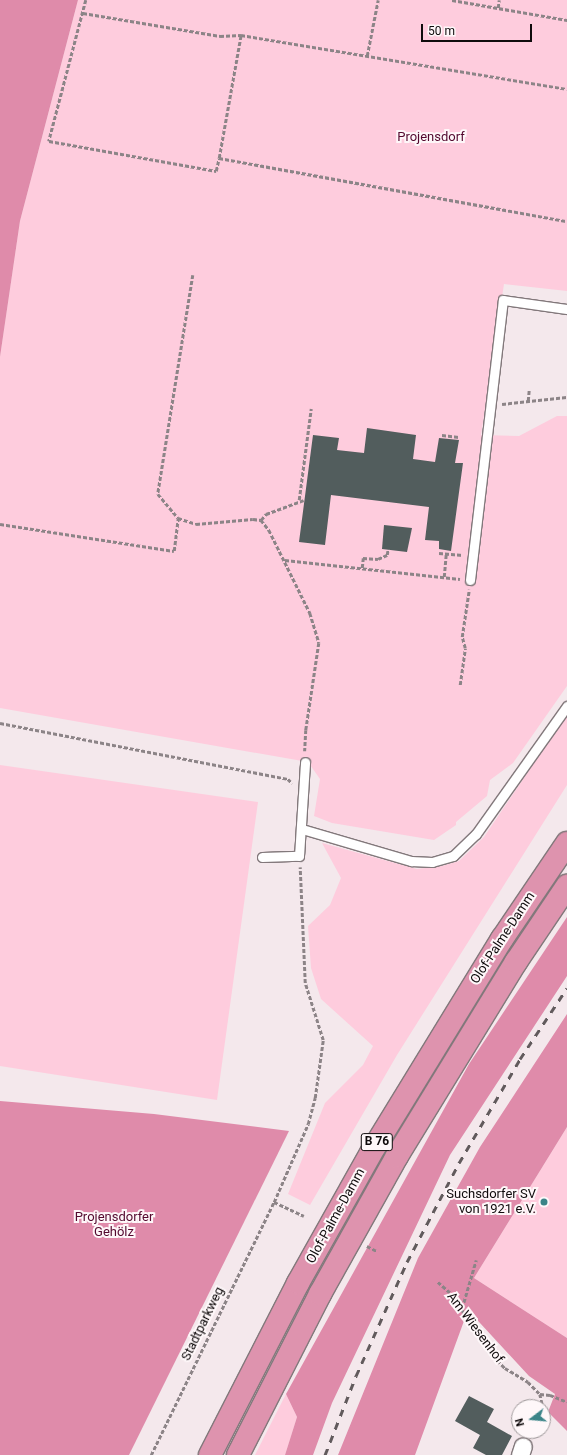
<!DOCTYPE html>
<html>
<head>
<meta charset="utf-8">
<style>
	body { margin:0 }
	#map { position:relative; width:567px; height:1455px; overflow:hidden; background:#f4e8ec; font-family:Roboto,sans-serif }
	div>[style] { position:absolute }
	.green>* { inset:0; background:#feccdd }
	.forest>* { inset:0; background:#df8baa }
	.building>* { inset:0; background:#525d5d }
	.path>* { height:2.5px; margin-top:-1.25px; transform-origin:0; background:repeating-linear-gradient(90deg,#8c8487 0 4px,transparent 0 6px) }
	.roads { filter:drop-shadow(1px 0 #82787b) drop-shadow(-1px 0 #82787b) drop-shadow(0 1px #82787b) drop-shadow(0 -1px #82787b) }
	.lane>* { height:9px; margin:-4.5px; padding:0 4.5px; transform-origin:4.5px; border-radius:4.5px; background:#fff }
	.street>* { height:17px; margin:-8.5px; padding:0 8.5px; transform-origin:8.5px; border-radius:8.5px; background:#fff }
	.highway>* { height:22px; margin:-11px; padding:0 11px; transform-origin:11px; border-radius:11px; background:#de93ae }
	.rail>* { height:3px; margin-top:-1.5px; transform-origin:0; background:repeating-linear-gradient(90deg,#615a5c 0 7px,transparent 0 14px) }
	.dots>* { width:11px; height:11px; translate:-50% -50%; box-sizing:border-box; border:2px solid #fef7f9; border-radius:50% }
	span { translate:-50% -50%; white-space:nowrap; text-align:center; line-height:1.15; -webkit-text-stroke:4px #fef7f9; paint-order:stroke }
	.shield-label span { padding:1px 3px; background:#fef7f9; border:1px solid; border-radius:3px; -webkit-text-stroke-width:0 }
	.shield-label { font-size:12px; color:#0f0b0c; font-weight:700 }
	.park-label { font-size:13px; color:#53082e }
	.street-label { font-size:13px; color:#0f0b0c }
	.poi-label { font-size:13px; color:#0f0b0c }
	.right { translate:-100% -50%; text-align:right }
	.north { position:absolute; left:511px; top:1399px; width:40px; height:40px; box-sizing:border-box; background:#fef7f9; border:1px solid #9e999a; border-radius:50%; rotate:254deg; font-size:11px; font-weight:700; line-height:16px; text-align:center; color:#0f0b0c }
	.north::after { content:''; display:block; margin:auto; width:14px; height:18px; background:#3b8488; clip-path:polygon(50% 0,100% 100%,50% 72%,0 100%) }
	.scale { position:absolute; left:421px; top:24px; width:111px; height:18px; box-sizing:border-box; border:2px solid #0f0b0c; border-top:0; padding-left:5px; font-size:12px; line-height:14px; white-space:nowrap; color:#0f0b0c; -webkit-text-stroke:3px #fef7f9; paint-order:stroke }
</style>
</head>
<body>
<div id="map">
	<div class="green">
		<div style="clip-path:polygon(78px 0,567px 0,567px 291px,504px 284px,481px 435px,519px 436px,557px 416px,567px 416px,567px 686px,513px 763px,490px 780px,487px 796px,456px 822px,456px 825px,434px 840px,332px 823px,314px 816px,320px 779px,308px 762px,0 708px,0 357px,20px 221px)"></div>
		<div style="clip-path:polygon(567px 714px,567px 785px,397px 1055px,310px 1205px,288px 1194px,325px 1103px,363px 1065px,373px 1046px,321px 999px,311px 968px,308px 926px,330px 905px,341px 878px,322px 843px,417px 869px,442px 866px,459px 861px,484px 837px)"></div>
		<div style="clip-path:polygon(0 765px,258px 802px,217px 1100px,0 1066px)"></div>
		<div style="clip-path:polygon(567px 1127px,567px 1338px,474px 1278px)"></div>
		<div style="clip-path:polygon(286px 1394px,297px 1417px,285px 1455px,255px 1455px)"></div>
	</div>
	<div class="forest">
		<div style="clip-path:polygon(0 0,78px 0,20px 221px,0 357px)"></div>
		<div style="clip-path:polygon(567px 917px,567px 976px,450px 1155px,332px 1403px,313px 1455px,285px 1455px,297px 1417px,286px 1394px,469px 1064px)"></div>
		<div style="clip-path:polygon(567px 1014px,567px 1127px,474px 1278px,567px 1338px,567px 1431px,548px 1412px,555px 1394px,529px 1376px,468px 1310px,415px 1455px,338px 1455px,418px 1258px,480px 1147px)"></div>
		<div style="clip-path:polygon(0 1101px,154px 1114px,289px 1131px,129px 1455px,0 1455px)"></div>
	</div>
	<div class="building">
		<div style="clip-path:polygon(367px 428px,416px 435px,413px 459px,435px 462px,439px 438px,459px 440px,455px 463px,463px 463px,451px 551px,439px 549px,439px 541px,425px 540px,429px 507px,331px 495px,325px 545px,299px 542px,313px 435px,339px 438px,337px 450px,364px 453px)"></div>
		<div style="clip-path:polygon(384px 525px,412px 528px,407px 552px,382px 549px)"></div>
		<div style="clip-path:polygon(469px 1396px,494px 1409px,487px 1422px,512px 1436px,502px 1455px,486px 1455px,473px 1448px,480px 1435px,455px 1421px)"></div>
	</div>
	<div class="path">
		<div style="left:86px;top:0;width:146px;rotate:104.7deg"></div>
		<div style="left:49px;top:141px;width:170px;rotate:10.2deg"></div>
		<div style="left:216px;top:171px;width:13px;rotate:-77deg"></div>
		<div style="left:219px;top:158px;width:354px;rotate:10.3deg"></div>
		<div style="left:452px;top:0;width:117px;rotate:9.9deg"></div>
		<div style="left:498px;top:8px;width:8px;rotate:-83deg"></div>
		<div style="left:83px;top:13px;width:139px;rotate:9.5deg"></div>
		<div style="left:220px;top:36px;width:21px;rotate:-3deg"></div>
		<div style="left:241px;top:35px;width:330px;rotate:9.4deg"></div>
		<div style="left:367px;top:56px;width:57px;rotate:-78.9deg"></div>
		<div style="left:219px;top:158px;width:125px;rotate:-79.9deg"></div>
		<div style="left:193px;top:275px;width:222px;rotate:99.1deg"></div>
		<div style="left:158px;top:494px;width:31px;rotate:50deg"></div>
		<div style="left:178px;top:518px;width:19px;rotate:18deg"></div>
		<div style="left:196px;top:524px;width:57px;rotate:-5deg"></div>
		<div style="left:253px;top:519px;width:8px;rotate:7deg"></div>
		<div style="left:261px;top:520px;width:13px;rotate:51deg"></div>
		<div style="left:269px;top:530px;width:93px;rotate:63.7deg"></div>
		<div style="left:310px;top:613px;width:31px;rotate:73deg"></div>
		<div style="left:319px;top:643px;width:88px;rotate:98.5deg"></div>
		<div style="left:306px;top:730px;width:21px;rotate:93deg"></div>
		<div style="left:528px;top:401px;width:11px;rotate:-85deg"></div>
		<div style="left:502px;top:404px;width:65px;rotate:-6.1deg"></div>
		<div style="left:442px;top:435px;width:17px;rotate:7deg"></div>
		<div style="left:299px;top:500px;width:92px;rotate:-82.5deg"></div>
		<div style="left:261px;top:520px;width:8px;rotate:-50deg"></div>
		<div style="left:266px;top:514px;width:40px;rotate:-20.2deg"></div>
		<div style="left:0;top:524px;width:176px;rotate:8.8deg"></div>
		<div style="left:174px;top:551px;width:33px;rotate:-83deg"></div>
		<div style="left:439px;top:553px;width:24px;rotate:5deg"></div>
		<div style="left:285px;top:560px;width:176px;rotate:6.2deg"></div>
		<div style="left:362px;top:568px;width:10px;rotate:-84deg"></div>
		<div style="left:363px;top:558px;width:15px;rotate:4deg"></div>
		<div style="left:378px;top:559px;width:10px;rotate:-24deg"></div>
		<div style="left:387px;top:555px;width:6px;rotate:-81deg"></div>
		<div style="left:444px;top:577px;width:24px;rotate:-85deg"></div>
		<div style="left:460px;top:685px;width:37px;rotate:-82deg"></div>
		<div style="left:465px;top:648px;width:11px;rotate:-105deg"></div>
		<div style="left:462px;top:637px;width:48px;rotate:-81.5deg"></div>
		<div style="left:0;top:723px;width:293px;rotate:11deg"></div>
		<div style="left:288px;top:779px;width:6px;rotate:45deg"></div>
		<div style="left:274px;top:1202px;width:33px;rotate:25deg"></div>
		<div style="left:367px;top:1246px;width:11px;rotate:27deg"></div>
		<div style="left:438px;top:1282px;width:18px;rotate:41deg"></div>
		<div style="left:452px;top:1294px;width:69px;rotate:57.5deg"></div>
		<div style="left:489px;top:1352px;width:23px;rotate:45deg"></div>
		<div style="left:505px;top:1368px;width:27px;rotate:31deg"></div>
		<div style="left:528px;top:1382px;width:17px;rotate:45deg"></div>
		<div style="left:540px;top:1394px;width:13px;rotate:77deg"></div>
		<div style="left:462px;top:1308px;width:50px;rotate:-73.7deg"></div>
		<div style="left:540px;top:1394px;width:10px;rotate:6deg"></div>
		<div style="left:550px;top:1395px;width:18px;rotate:22deg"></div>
		<div style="left:151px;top:1455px;width:281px;rotate:-64.1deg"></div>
		<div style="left:274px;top:1202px;width:85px;rotate:-66.4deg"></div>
		<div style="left:308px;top:1124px;width:27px;rotate:-75deg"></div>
		<div style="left:315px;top:1098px;width:59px;rotate:-82.1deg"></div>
		<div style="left:323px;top:1040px;width:60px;rotate:-107.5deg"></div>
		<div style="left:305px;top:983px;width:116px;rotate:-92.5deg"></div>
	</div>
	<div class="roads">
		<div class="lane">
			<div style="left:470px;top:580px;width:282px;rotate:-83.3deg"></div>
			<div style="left:503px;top:300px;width:65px;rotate:8deg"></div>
			<div style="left:302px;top:829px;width:114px;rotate:16.4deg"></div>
			<div style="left:411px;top:861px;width:21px;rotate:3deg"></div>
			<div style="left:432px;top:862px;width:22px;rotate:-16deg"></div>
			<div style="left:453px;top:856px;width:32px;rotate:-44deg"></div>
			<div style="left:476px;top:834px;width:157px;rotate:-54.6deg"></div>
			<div style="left:262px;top:857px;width:37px;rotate:-2deg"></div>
			<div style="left:299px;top:856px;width:94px;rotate:-86.3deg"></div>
		</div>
		<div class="street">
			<div style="left:520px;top:1455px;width:9px;rotate:-72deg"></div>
		</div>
		<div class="highway">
			<div style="left:210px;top:1455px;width:193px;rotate:-62.9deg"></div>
			<div style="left:298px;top:1283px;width:157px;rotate:-60.7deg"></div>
			<div style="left:375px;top:1146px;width:243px;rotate:-58.5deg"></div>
			<div style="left:502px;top:939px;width:116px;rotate:-55.9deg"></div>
			<div style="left:238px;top:1455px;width:181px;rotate:-63deg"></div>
			<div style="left:320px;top:1294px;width:158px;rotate:-60.8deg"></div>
			<div style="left:397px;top:1156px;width:228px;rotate:-58.5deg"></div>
			<div style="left:516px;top:962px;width:92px;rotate:-56.1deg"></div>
		</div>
	</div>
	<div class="rail">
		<div style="left:325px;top:1455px;width:85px;rotate:-68.6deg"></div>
		<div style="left:356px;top:1376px;width:125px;rotate:-65.9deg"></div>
		<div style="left:407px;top:1262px;width:112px;rotate:-62.3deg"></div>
		<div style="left:459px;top:1163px;width:121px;rotate:-59.6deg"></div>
		<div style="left:520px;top:1059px;width:85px;rotate:-56.5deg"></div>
	</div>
	<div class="dots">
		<div style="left:544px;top:1202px;background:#3b8488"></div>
	</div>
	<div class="shield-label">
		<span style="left:377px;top:1142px">B 76</span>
	</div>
	<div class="park-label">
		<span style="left:431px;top:137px">Projensdorf</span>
		<span style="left:114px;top:1225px">Projensdorfer<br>Gehölz</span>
	</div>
	<div class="street-label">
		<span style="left:503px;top:938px;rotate:-57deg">Olof-Palme-Damm</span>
		<span style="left:336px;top:1216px;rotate:-61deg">Olof-Palme-Damm</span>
		<span style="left:203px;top:1324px;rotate:-64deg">Stadtparkweg</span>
		<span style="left:475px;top:1328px;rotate:53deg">Am Wiesenhof</span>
	</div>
	<div class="poi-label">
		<span class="right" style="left:536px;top:1202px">Suchsdorfer SV<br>von 1921 e.V.</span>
	</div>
	<div class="north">N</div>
	<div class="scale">50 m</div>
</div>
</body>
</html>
